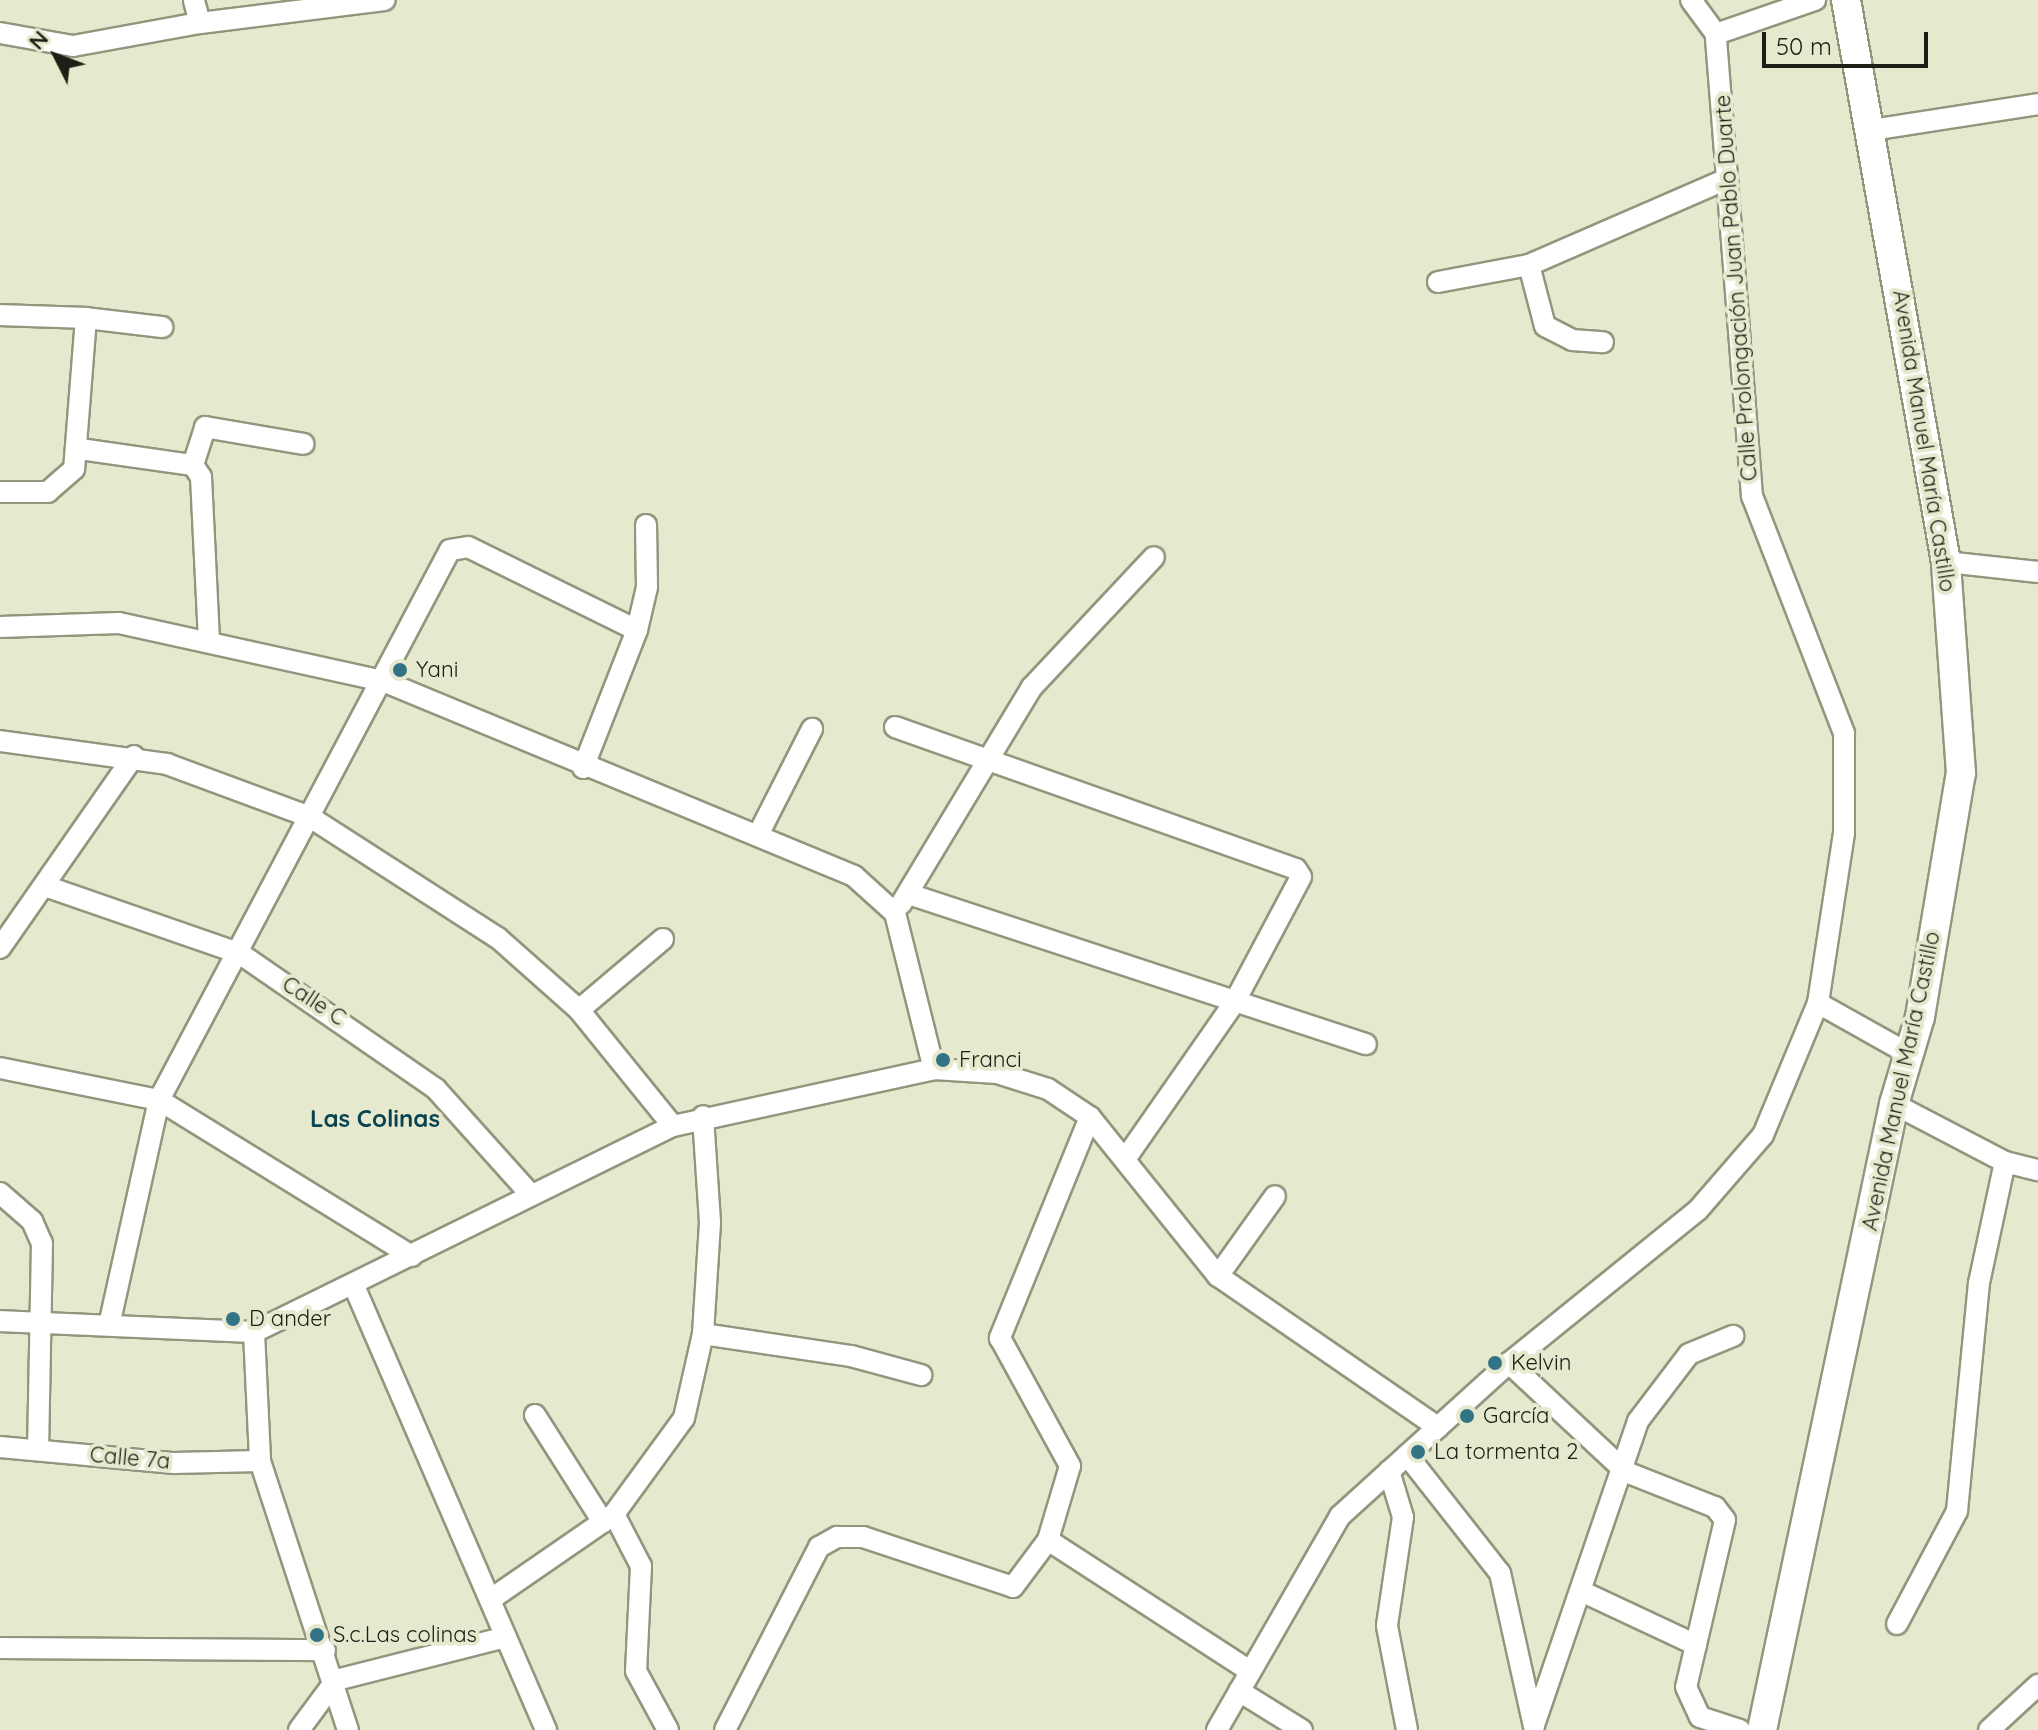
<!DOCTYPE html>
<html>
<head>
<meta charset="utf-8">
<style>
	body { margin:0 }
	#map { position:relative; width:2038px; height:1730px; overflow:hidden; background:#e7e9cf; font-family:Quicksand,sans-serif }
	div>[style] { position:absolute }
	.roads { filter:drop-shadow(2px 0 #93957d) drop-shadow(-2px 0 #93957d) drop-shadow(0 2px #93957d) drop-shadow(0 -2px #93957d) }
	.street>* { height:20px; margin:-10px; padding:0 10px; transform-origin:10px; border-radius:10px; background:#fff }
	.secondary>* { height:28px; margin:-14px; padding:0 14px; transform-origin:14px; border-radius:14px; background:#fff }
	.dots>* { width:22px; height:22px; translate:-50% -50%; box-sizing:border-box; border:4px solid #e7e9cf; border-radius:50% }
	span { translate:-50% -50%; white-space:nowrap; text-align:center; line-height:1.15; -webkit-text-stroke:8px #e7e9cf; paint-order:stroke }
	.street-label { font-size:22px; color:#1d1e15 }
	.poi-label { font-size:22px; color:#1d1e15 }
	.left { translate:0 -50%; text-align:left }
	.neighbourhood-label { font-size:24px; color:#084351; font-weight:700 }
	.north { position:absolute; left:16px; top:16px; width:80px; height:80px; -webkit-text-stroke:6px #e7e9cf; paint-order:stroke; rotate:312deg; font-size:22px; font-weight:700; line-height:32px; text-align:center; color:#1d1e15 }
	.north::after { content:''; display:block; margin:auto; width:28px; height:36px; background:#1d1e15; clip-path:polygon(50% 0,100% 100%,50% 72%,0 100%) }
	.scale { position:absolute; left:1762px; top:32px; width:166px; height:36px; box-sizing:border-box; border:4px solid #1d1e15; border-top:0; padding-left:10px; font-size:24px; line-height:28px; white-space:nowrap; color:#1d1e15; -webkit-text-stroke:6px #e7e9cf; paint-order:stroke }
</style>
</head>
<body>
<div id="map">
	<div class="roads">
		<div class="street">
			<div style="left:1691px;top:0;width:42px;rotate:53.7deg"></div>
			<div style="left:200px;top:23px;width:186px;rotate:-7.1deg"></div>
			<div style="left:0;top:33px;width:74px;rotate:10.1deg"></div>
			<div style="left:73px;top:46px;width:129px;rotate:-10.3deg"></div>
			<div style="left:200px;top:23px;width:24px;rotate:-105deg"></div>
			<div style="left:1716px;top:34px;width:105px;rotate:-19deg"></div>
			<div style="left:1871px;top:130px;width:169px;rotate:-8.8deg"></div>
			<div style="left:1529px;top:265px;width:63px;rotate:75.3deg"></div>
			<div style="left:1545px;top:326px;width:30px;rotate:27deg"></div>
			<div style="left:1572px;top:340px;width:31px;rotate:4deg"></div>
			<div style="left:1438px;top:282px;width:93px;rotate:-10.6deg"></div>
			<div style="left:1529px;top:265px;width:216px;rotate:-23.5deg"></div>
			<div style="left:0;top:315px;width:86px;rotate:2deg"></div>
			<div style="left:86px;top:318px;width:151px;rotate:94.5deg"></div>
			<div style="left:74px;top:469px;width:35px;rotate:139deg"></div>
			<div style="left:48px;top:492px;width:48px;rotate:180deg"></div>
			<div style="left:86px;top:318px;width:77px;rotate:6.8deg"></div>
			<div style="left:80px;top:449px;width:114px;rotate:8.1deg"></div>
			<div style="left:193px;top:465px;width:14px;rotate:56deg"></div>
			<div style="left:201px;top:477px;width:161px;rotate:87.2deg"></div>
			<div style="left:193px;top:465px;width:40px;rotate:-72deg"></div>
			<div style="left:205px;top:427px;width:100px;rotate:9.7deg"></div>
			<div style="left:1946px;top:562px;width:93px;rotate:6.2deg"></div>
			<div style="left:0;top:627px;width:119px;rotate:-1.9deg"></div>
			<div style="left:119px;top:623px;width:270px;rotate:12.4deg"></div>
			<div style="left:383px;top:681px;width:510px;rotate:22.49deg"></div>
			<div style="left:854px;top:876px;width:55px;rotate:42.1deg"></div>
			<div style="left:895px;top:913px;width:161px;rotate:76deg"></div>
			<div style="left:895px;top:727px;width:425px;rotate:19.5deg"></div>
			<div style="left:1296px;top:869px;width:9px;rotate:58deg"></div>
			<div style="left:1301px;top:877px;width:143px;rotate:118deg"></div>
			<div style="left:1234px;top:1003px;width:189px;rotate:124.9deg"></div>
			<div style="left:0;top:741px;width:169px;rotate:7.8deg"></div>
			<div style="left:167px;top:764px;width:153px;rotate:20.3deg"></div>
			<div style="left:310px;top:817px;width:224px;rotate:32.8deg"></div>
			<div style="left:498px;top:938px;width:108px;rotate:41.6deg"></div>
			<div style="left:579px;top:1010px;width:149px;rotate:51deg"></div>
			<div style="left:583px;top:768px;width:148px;rotate:-68.6deg"></div>
			<div style="left:637px;top:630px;width:44px;rotate:-76.9deg"></div>
			<div style="left:647px;top:587px;width:62px;rotate:-90.9deg"></div>
			<div style="left:759px;top:833px;width:117px;rotate:-63deg"></div>
			<div style="left:45px;top:886px;width:205px;rotate:19.1deg"></div>
			<div style="left:239px;top:953px;width:239px;rotate:34.6deg"></div>
			<div style="left:436px;top:1089px;width:142px;rotate:48.1deg"></div>
			<div style="left:909px;top:894px;width:481px;rotate:18.2deg"></div>
			<div style="left:901px;top:904px;width:253px;rotate:-58.9deg"></div>
			<div style="left:1032px;top:687px;width:178px;rotate:-46.8deg"></div>
			<div style="left:0;top:948px;width:234px;rotate:-55.1deg"></div>
			<div style="left:1818px;top:1003px;width:104px;rotate:29.3deg"></div>
			<div style="left:579px;top:1010px;width:110px;rotate:-40.2deg"></div>
			<div style="left:0;top:1068px;width:162px;rotate:11.4deg"></div>
			<div style="left:159px;top:1100px;width:297px;rotate:31.7deg"></div>
			<div style="left:1894px;top:1104px;width:125px;rotate:27.6deg"></div>
			<div style="left:2005px;top:1162px;width:34px;rotate:14deg"></div>
			<div style="left:1090px;top:1117px;width:239px;rotate:112.2deg"></div>
			<div style="left:1000px;top:1338px;width:146px;rotate:61.3deg"></div>
			<div style="left:1070px;top:1466px;width:77px;rotate:106.6deg"></div>
			<div style="left:1048px;top:1540px;width:241px;rotate:33deg"></div>
			<div style="left:0;top:1193px;width:43px;rotate:41.2deg"></div>
			<div style="left:32px;top:1221px;width:24px;rotate:66deg"></div>
			<div style="left:42px;top:1243px;width:206px;rotate:91.1deg"></div>
			<div style="left:1218px;top:1276px;width:98px;rotate:-54.5deg"></div>
			<div style="left:354px;top:1286px;width:484px;rotate:66.6deg"></div>
			<div style="left:0;top:1321px;width:254px;rotate:2.5deg"></div>
			<div style="left:254px;top:1332px;width:467px;rotate:-26.2deg"></div>
			<div style="left:673px;top:1126px;width:267px;rotate:-12.3deg"></div>
			<div style="left:934px;top:1069px;width:63px;rotate:3.6deg"></div>
			<div style="left:997px;top:1073px;width:53px;rotate:17.4deg"></div>
			<div style="left:1048px;top:1089px;width:50px;rotate:33.7deg"></div>
			<div style="left:1090px;top:1117px;width:204px;rotate:51.2deg"></div>
			<div style="left:1218px;top:1276px;width:267px;rotate:34.5deg"></div>
			<div style="left:110px;top:1321px;width:226px;rotate:-77.5deg"></div>
			<div style="left:159px;top:1100px;width:622px;rotate:-62.12deg"></div>
			<div style="left:450px;top:550px;width:18px;rotate:-9deg"></div>
			<div style="left:468px;top:547px;width:188px;rotate:26.2deg"></div>
			<div style="left:254px;top:1332px;width:129px;rotate:87.3deg"></div>
			<div style="left:260px;top:1461px;width:283px;rotate:71.9deg"></div>
			<div style="left:703px;top:1334px;width:150px;rotate:8.5deg"></div>
			<div style="left:851px;top:1356px;width:73px;rotate:15.2deg"></div>
			<div style="left:1509px;top:1363px;width:160px;rotate:43deg"></div>
			<div style="left:1626px;top:1472px;width:96px;rotate:21.5deg"></div>
			<div style="left:1715px;top:1507px;width:16px;rotate:52deg"></div>
			<div style="left:1725px;top:1520px;width:171px;rotate:103.1deg"></div>
			<div style="left:1686px;top:1687px;width:33px;rotate:65deg"></div>
			<div style="left:1700px;top:1717px;width:42px;rotate:18deg"></div>
			<div style="left:535px;top:1415px;width:127px;rotate:57.6deg"></div>
			<div style="left:0;top:1447px;width:175px;rotate:5.3deg"></div>
			<div style="left:174px;top:1463px;width:86px;rotate:-1.3deg"></div>
			<div style="left:1407px;top:1455px;width:150px;rotate:51.8deg"></div>
			<div style="left:1500px;top:1573px;width:157px;rotate:77.5deg"></div>
			<div style="left:1389px;top:1471px;width:48px;rotate:73.1deg"></div>
			<div style="left:1403px;top:1517px;width:110px;rotate:98.4deg"></div>
			<div style="left:1387px;top:1626px;width:106px;rotate:79.1deg"></div>
			<div style="left:614px;top:1514px;width:59px;rotate:62.6deg"></div>
			<div style="left:641px;top:1566px;width:105px;rotate:92.7deg"></div>
			<div style="left:636px;top:1671px;width:67px;rotate:61.5deg"></div>
			<div style="left:1583px;top:1592px;width:125px;rotate:25.1deg"></div>
			<div style="left:491px;top:1599px;width:150px;rotate:-34.6deg"></div>
			<div style="left:614px;top:1514px;width:119px;rotate:-53.9deg"></div>
			<div style="left:684px;top:1418px;width:86px;rotate:-77.3deg"></div>
			<div style="left:703px;top:1334px;width:112px;rotate:-86.4deg"></div>
			<div style="left:710px;top:1222px;width:106px;rotate:-93.8deg"></div>
			<div style="left:1897px;top:1624px;width:128px;rotate:-62deg"></div>
			<div style="left:1957px;top:1511px;width:229px;rotate:-84.5deg"></div>
			<div style="left:1979px;top:1283px;width:124px;rotate:-77.9deg"></div>
			<div style="left:0;top:1648px;width:325px;rotate:0.4deg"></div>
			<div style="left:1239px;top:1691px;width:74px;rotate:31.8deg"></div>
			<div style="left:1534px;top:1725px;width:321px;rotate:-71.1deg"></div>
			<div style="left:1638px;top:1421px;width:84px;rotate:-52.7deg"></div>
			<div style="left:1689px;top:1354px;width:48px;rotate:-22.2deg"></div>
			<div style="left:299px;top:1730px;width:62px;rotate:-53.5deg"></div>
			<div style="left:336px;top:1680px;width:175px;rotate:-14.2deg"></div>
			<div style="left:725px;top:1730px;width:206px;rotate:-62.8deg"></div>
			<div style="left:819px;top:1547px;width:21px;rotate:-29deg"></div>
			<div style="left:837px;top:1537px;width:26px"></div>
			<div style="left:863px;top:1537px;width:158px;rotate:18.4deg"></div>
			<div style="left:1013px;top:1587px;width:59px;rotate:-53.3deg"></div>
			<div style="left:1217px;top:1730px;width:247px;rotate:-60.1deg"></div>
			<div style="left:1340px;top:1516px;width:228px;rotate:-42.2deg"></div>
			<div style="left:1509px;top:1363px;width:243px;rotate:-39deg"></div>
			<div style="left:1698px;top:1210px;width:99px;rotate:-49.1deg"></div>
			<div style="left:1763px;top:1135px;width:143px;rotate:-67.4deg"></div>
			<div style="left:1818px;top:1003px;width:172px;rotate:-81.3deg"></div>
			<div style="left:1844px;top:833px;width:100px;rotate:-90deg"></div>
			<div style="left:1844px;top:733px;width:254px;rotate:-111.2deg"></div>
			<div style="left:1752px;top:496px;width:463px;rotate:-94.5deg"></div>
			<div style="left:1989px;top:1730px;width:67px;rotate:-42.6deg"></div>
		</div>
		<div class="secondary">
			<div style="left:1762px;top:1730px;width:640px;rotate:-78.09deg"></div>
			<div style="left:1894px;top:1104px;width:91px;rotate:-73.4deg"></div>
			<div style="left:1920px;top:1017px;width:247px;rotate:-80.5deg"></div>
			<div style="left:1961px;top:773px;width:212px;rotate:-94.1deg"></div>
			<div style="left:1946px;top:562px;width:571px;rotate:-100.09deg"></div>
		</div>
	</div>
	<div class="dots">
		<div style="left:400px;top:670px;background:#327486"></div>
		<div style="left:943px;top:1060px;background:#327486"></div>
		<div style="left:233px;top:1319px;background:#327486"></div>
		<div style="left:1495px;top:1363px;background:#327486"></div>
		<div style="left:1467px;top:1416px;background:#327486"></div>
		<div style="left:1418px;top:1452px;background:#327486"></div>
		<div style="left:317px;top:1635px;background:#327486"></div>
	</div>
	<div class="street-label">
		<span style="left:1736px;top:288px;rotate:-94deg">Calle Prolongación Juan Pablo Duarte</span>
		<span style="left:1924px;top:441px;rotate:81deg">Avenida Manuel María Castillo</span>
		<span style="left:314px;top:1001px;rotate:33deg">Calle C</span>
		<span style="left:1901px;top:1081px;rotate:-78deg">Avenida Manuel María Castillo</span>
		<span style="left:130px;top:1458px;rotate:5deg">Calle 7a</span>
	</div>
	<div class="poi-label">
		<span class="left" style="left:416px;top:670px">Yani</span>
		<span class="left" style="left:959px;top:1060px">Franci</span>
		<span class="left" style="left:249px;top:1319px">D ander</span>
		<span class="left" style="left:1511px;top:1363px">Kelvin</span>
		<span class="left" style="left:1483px;top:1416px">García</span>
		<span class="left" style="left:1434px;top:1452px">La tormenta 2</span>
		<span class="left" style="left:333px;top:1635px">S.c.Las colinas</span>
	</div>
	<div class="neighbourhood-label">
		<span style="left:375px;top:1119px">Las Colinas</span>
	</div>
	<div class="north">N</div>
	<div class="scale">50 m</div>
</div>
</body>
</html>
